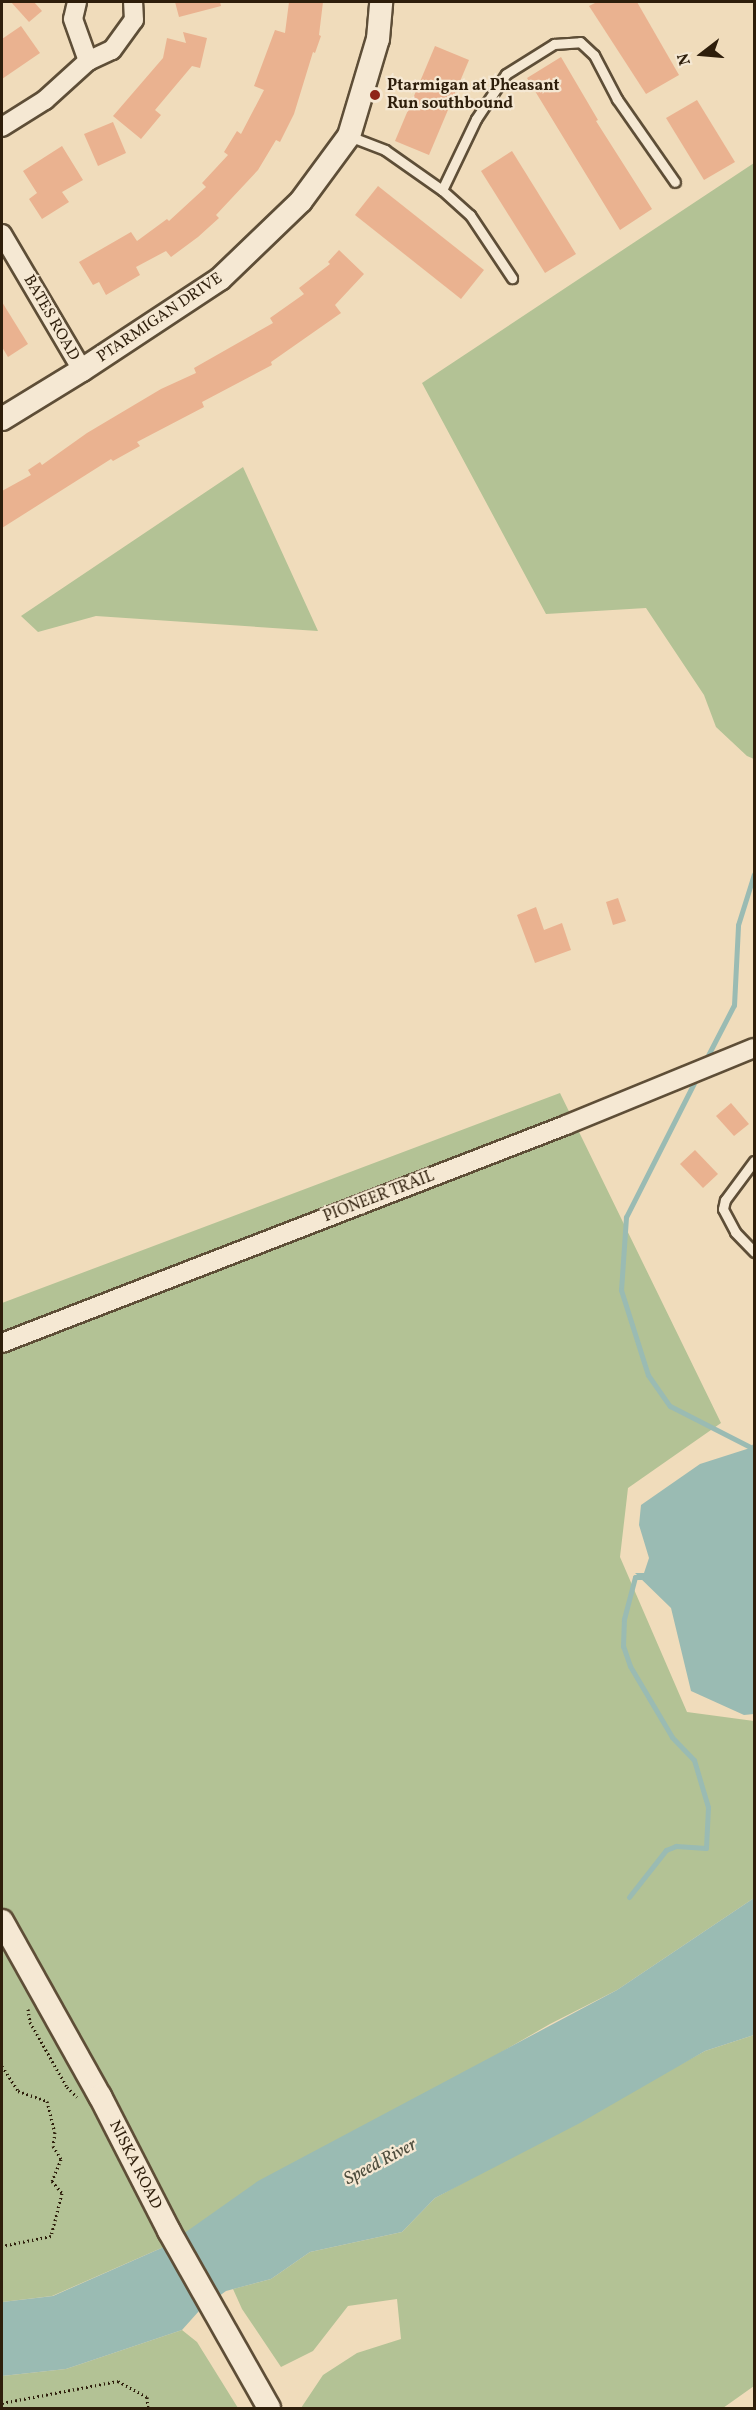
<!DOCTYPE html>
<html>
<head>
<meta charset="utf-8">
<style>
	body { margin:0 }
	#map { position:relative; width:756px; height:2410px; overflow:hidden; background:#f0dcbb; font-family:Vollkorn,serif }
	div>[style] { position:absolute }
	.green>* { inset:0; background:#b3c295 }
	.water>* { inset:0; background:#9abbb3 }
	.stream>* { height:5px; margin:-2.5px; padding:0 2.5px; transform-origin:2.5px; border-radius:2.5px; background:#9abbb3 }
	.building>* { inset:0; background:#eab290 }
	.path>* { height:3px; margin-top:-1.5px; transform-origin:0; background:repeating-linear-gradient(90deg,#2e1e0b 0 1.5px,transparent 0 4.5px) }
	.roads { filter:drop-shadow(2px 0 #5e4e37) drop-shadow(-2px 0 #5e4e37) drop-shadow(0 2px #5e4e37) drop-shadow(0 -2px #5e4e37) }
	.service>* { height:9px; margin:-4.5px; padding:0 4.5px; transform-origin:4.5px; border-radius:4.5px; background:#f5e8d3 }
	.minor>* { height:18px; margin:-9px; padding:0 9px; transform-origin:9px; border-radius:9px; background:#f5e8d3 }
	.tertiary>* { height:22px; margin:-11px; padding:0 11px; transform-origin:11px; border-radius:11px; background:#f5e8d3 }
	.dots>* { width:16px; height:16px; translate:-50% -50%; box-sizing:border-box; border:3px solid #f5e8d3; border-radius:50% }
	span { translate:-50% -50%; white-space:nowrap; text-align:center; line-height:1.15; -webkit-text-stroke:4.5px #f5e8d3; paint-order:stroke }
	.poi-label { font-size:16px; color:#2e1e0b; font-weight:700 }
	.left { translate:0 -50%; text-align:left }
	.street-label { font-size:16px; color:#2e1e0b }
	.water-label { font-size:18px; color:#4e4d3d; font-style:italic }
	.frame { position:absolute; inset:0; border:3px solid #2e1e0b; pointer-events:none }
	.north { position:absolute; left:672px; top:24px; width:60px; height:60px; -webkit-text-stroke:4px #f5e8d3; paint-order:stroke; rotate:254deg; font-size:16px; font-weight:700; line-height:24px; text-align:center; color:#2e1e0b }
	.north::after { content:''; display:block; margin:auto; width:21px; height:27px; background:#2e1e0b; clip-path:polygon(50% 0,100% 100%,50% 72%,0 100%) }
</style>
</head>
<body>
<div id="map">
	<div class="green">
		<div style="clip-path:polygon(754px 163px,754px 759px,747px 756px,716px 727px,704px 695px,646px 608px,546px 614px,422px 383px)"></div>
		<div style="clip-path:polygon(243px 467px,318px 631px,96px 616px,38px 632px,21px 616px)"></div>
		<div style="clip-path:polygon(560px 1093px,721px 1423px,628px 1488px,620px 1557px,687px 1712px,754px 1721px,754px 1898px,617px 1990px,550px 2024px,166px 2246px,52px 2296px,2px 2302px,2px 1303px)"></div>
		<div style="clip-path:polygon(754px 2035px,754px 2386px,723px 2408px,301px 2408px,323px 2375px,357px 2353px,401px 2339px,397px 2299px,348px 2306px,313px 2351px,281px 2367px,242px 2309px,233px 2289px,271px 2279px,310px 2252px,402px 2232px,435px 2198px,705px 2051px)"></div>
		<div style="clip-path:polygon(182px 2330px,197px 2342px,238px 2408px,2px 2408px,2px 2376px,66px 2369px)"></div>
	</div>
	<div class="water">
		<div style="clip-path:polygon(754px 1443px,754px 1714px,744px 1715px,691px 1691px,671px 1608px,635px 1573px,644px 1573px,649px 1558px,639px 1525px,641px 1505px,700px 1464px,750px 1448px)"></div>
		<div style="clip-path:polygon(754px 1898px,754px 2035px,705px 2051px,580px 2123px,435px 2198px,402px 2232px,310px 2252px,271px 2279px,226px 2291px,199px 2311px,182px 2330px,66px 2369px,2px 2376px,2px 2302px,53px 2296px,166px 2246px,258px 2181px,617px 1990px)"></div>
	</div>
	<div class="stream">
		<div style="left:704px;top:1063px;width:65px;rotate:-62.7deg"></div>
		<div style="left:734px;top:1005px;width:80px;rotate:-87.1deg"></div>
		<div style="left:738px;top:925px;width:53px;rotate:-72.6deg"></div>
		<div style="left:697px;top:1077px;width:157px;rotate:116.9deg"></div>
		<div style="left:626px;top:1217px;width:73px;rotate:93.9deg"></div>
		<div style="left:621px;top:1290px;width:89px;rotate:72.4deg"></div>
		<div style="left:648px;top:1375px;width:38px;rotate:55deg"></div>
		<div style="left:670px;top:1406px;width:94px;rotate:27.1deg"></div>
		<div style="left:629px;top:1897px;width:60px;rotate:-51.8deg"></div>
		<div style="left:666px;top:1850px;width:11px;rotate:-22deg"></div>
		<div style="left:676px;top:1846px;width:30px;rotate:4deg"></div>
		<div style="left:706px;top:1848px;width:41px;rotate:-87.2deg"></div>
		<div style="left:708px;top:1807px;width:49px;rotate:-106.6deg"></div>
		<div style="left:694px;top:1760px;width:32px;rotate:-134deg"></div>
		<div style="left:672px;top:1737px;width:82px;rotate:-120.6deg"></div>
		<div style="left:630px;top:1666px;width:21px;rotate:-109deg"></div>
		<div style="left:623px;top:1646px;width:27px;rotate:-88deg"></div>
		<div style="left:624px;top:1619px;width:43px;rotate:-75.3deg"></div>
		<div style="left:635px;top:1577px;width:6px"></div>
	</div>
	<div class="building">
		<div style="clip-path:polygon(11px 2px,34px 2px,42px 11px,29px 22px)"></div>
		<div style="clip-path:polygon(175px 2px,220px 2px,221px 6px,179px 17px)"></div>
		<div style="clip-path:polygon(289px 2px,323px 2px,319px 35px,321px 36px,315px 53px,313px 52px,294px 114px,280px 142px,276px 140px,258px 170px,216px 215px,219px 218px,198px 237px,171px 257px,166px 251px,136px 267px,140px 275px,106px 295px,99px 282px,93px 285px,79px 262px,131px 232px,137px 241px,167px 219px,169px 221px,206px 187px,202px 183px,228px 155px,224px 152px,237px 131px,241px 134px,264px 90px,254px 86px,275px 30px,285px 33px)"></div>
		<div style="clip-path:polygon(597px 2px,637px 2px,679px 75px,646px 94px,589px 6px)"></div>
		<div style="clip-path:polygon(21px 26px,40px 53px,2px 79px,2px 39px)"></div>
		<div style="clip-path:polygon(183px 32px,207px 38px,200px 68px,192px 66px,155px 110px,161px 115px,141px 139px,113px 116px,163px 58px,167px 38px,186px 43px)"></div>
		<div style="clip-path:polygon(435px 46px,469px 60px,429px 155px,395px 141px)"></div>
		<div style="clip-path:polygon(561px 57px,598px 120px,596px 121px,652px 209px,620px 230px,527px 78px)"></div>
		<div style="clip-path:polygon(697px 100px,735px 162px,704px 180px,666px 118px)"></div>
		<div style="clip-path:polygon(113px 122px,126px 153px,98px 166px,84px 134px)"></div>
		<div style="clip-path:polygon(62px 146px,83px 180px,62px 192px,69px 202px,42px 219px,29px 199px,37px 193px,23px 171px)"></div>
		<div style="clip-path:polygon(512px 151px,576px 254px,545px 273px,481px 171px)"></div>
		<div style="clip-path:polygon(378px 186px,484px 270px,461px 299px,355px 215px)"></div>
		<div style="clip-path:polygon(339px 250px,364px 274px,335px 305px,341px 313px,271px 362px,272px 365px,202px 402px,204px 407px,137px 442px,140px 446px,113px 461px,111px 459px,2px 528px,2px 491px,31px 475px,28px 470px,40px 462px,42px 465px,87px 433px,161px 389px,196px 373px,194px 368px,273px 323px,270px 318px,304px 294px,299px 288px,330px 264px,328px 262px)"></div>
		<div style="clip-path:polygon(2px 302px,28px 344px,8px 357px,2px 347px)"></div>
		<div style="clip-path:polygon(618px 898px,626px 921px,613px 925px,606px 902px)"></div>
		<div style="clip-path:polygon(536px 907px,544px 930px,562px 923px,571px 950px,535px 963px,517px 915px)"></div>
		<div style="clip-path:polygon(731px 1103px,749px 1124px,734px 1136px,716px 1116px)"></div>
		<div style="clip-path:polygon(695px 1150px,718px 1174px,703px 1188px,680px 1164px)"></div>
	</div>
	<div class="path">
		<div style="left:28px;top:2009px;width:13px;rotate:81deg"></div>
		<div style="left:30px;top:2022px;width:75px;rotate:60.4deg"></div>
		<div style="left:67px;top:2087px;width:14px;rotate:45deg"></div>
		<div style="left:2px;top:2066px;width:30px;rotate:57deg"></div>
		<div style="left:18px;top:2091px;width:31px;rotate:19deg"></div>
		<div style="left:47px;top:2101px;width:32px;rotate:76deg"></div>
		<div style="left:55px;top:2132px;width:14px;rotate:98deg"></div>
		<div style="left:53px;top:2146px;width:15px;rotate:58deg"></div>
		<div style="left:61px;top:2159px;width:24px;rotate:112deg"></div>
		<div style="left:52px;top:2181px;width:16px;rotate:50deg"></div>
		<div style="left:62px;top:2193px;width:44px;rotate:104.3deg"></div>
		<div style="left:51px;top:2236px;width:50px;rotate:168.5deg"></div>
		<div style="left:2px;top:2403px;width:118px;rotate:-10.7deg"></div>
		<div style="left:118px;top:2381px;width:33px;rotate:29deg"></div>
		<div style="left:147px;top:2397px;width:11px;rotate:85deg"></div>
	</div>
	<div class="roads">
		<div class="service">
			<div style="left:349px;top:136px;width:39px;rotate:21deg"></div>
			<div style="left:385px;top:150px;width:70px;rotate:35.1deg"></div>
			<div style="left:442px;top:190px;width:38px;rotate:42deg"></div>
			<div style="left:470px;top:215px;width:76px;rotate:56.3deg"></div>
			<div style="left:442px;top:190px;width:79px;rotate:-64.4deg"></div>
			<div style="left:476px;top:119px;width:54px;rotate:-56.3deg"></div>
			<div style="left:506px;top:74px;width:57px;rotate:-32deg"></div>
			<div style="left:554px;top:44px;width:26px;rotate:-4deg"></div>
			<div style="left:580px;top:42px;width:19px;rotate:43deg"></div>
			<div style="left:594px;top:55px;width:50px;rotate:62.4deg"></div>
			<div style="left:617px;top:99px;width:101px;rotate:55.1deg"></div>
			<div style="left:754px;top:1161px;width:49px;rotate:126.6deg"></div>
			<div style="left:725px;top:1200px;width:9px;rotate:103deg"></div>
			<div style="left:723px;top:1209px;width:26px;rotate:62deg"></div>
			<div style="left:735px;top:1232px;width:28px;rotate:46deg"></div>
		</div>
		<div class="minor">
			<div style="left:77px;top:2px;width:17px;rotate:103deg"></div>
			<div style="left:73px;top:19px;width:45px;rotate:70.3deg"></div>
			<div style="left:2px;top:127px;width:51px;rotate:-32.1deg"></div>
			<div style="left:45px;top:100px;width:58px;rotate:-42.2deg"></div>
			<div style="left:88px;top:61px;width:26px;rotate:-25deg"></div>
			<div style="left:112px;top:50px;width:37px;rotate:-54deg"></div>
			<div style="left:134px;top:20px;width:18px;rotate:-93deg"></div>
			<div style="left:2px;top:234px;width:158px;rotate:59.5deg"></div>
			<div style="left:2px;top:1343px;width:605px;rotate:-21.13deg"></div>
			<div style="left:566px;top:1125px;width:203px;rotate:-22.3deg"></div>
		</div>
		<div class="tertiary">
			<div style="left:2px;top:419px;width:94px;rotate:-31.5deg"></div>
			<div style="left:82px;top:370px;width:165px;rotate:-33.4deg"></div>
			<div style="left:220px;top:279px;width:112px;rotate:-43.9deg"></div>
			<div style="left:301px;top:201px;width:81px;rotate:-53.6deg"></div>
			<div style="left:349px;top:136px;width:101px;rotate:-73.4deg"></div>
			<div style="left:378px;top:39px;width:37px;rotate:-85deg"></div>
			<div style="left:2px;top:1921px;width:201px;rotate:60.8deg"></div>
			<div style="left:100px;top:2096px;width:152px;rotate:62.9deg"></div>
			<div style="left:169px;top:2231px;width:203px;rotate:60.5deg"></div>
		</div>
	</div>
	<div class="dots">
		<div style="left:375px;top:95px;background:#8f2418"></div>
	</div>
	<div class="poi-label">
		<span class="left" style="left:387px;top:95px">Ptarmigan at Pheasant<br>Run southbound</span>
	</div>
	<div class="street-label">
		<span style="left:51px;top:318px;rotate:60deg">BATES ROAD</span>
		<span style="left:160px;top:318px;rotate:-34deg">PTARMIGAN DRIVE</span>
		<span style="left:379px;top:1197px;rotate:-21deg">PIONEER TRAIL</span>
		<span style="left:135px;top:2165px;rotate:63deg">NISKA ROAD</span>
	</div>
	<div class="water-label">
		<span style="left:381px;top:2163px;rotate:-28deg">Speed River</span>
	</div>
	<div class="frame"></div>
	<div class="north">N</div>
</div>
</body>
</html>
